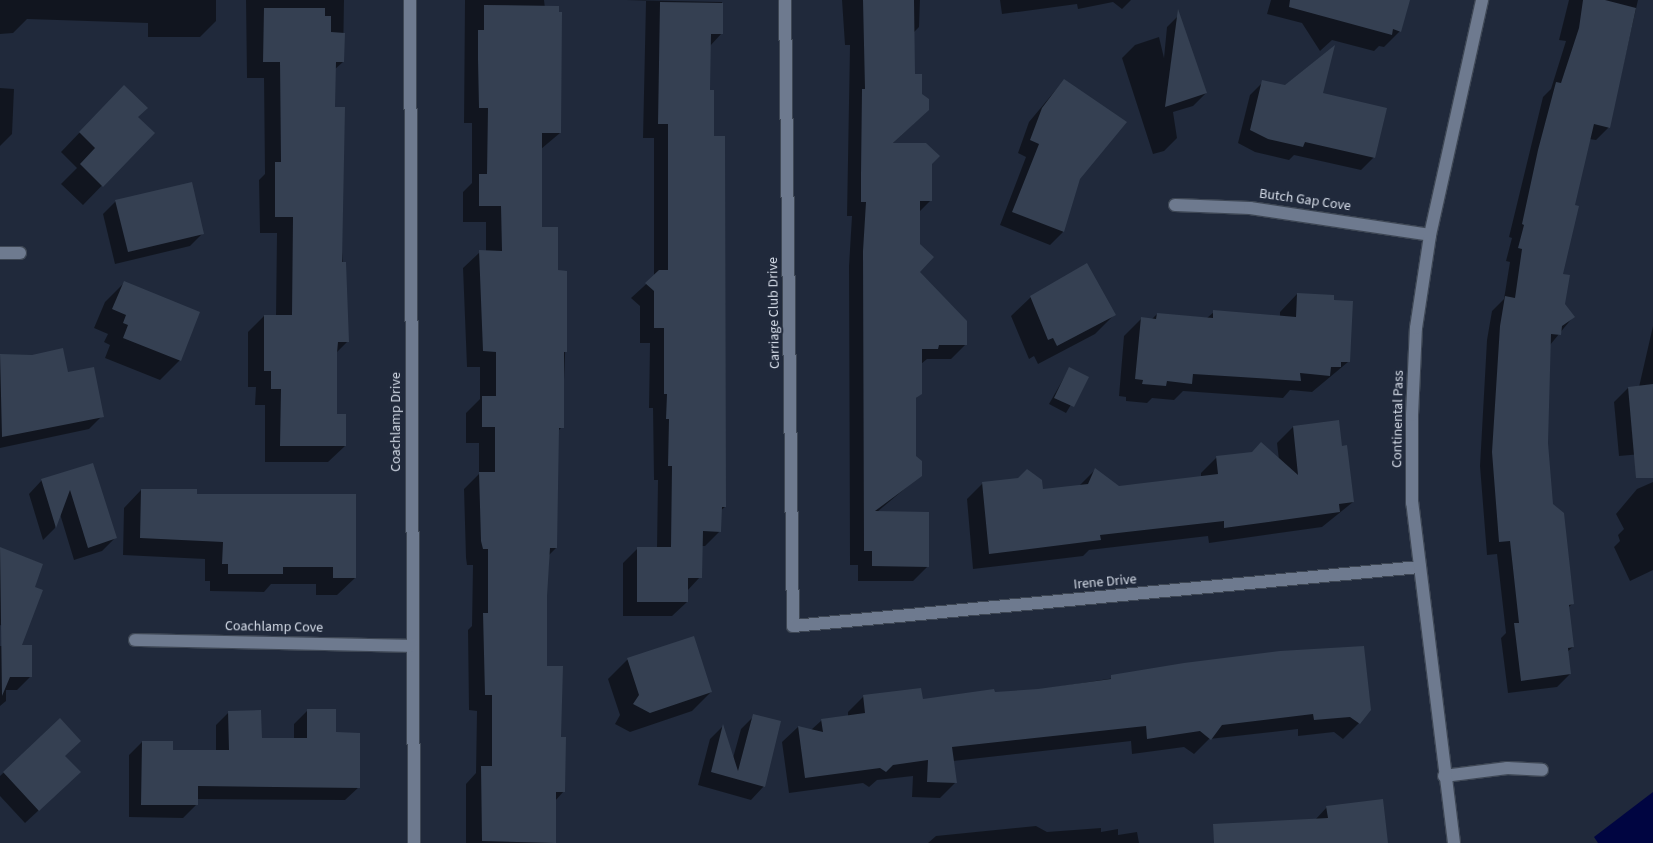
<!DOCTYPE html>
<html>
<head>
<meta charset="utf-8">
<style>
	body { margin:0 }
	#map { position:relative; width:1653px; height:843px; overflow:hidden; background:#20293b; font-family:"Source Sans 3",sans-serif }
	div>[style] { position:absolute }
	.water>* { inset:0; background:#000541 }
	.shadow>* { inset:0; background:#0007 }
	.building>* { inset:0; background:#354052 }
	.roads { filter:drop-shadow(1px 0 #3e4755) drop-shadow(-1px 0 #3e4755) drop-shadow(0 1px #3e4755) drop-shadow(0 -1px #3e4755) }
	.minor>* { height:12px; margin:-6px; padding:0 6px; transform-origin:6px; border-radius:6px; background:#6e7a8f }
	span { translate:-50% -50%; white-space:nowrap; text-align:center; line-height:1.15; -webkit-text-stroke:4px #20293b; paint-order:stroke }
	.street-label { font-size:14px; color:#d5dce8 }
</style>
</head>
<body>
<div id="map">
	<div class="water">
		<div style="clip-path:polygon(1653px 792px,1653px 843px,1598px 843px,1594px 837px)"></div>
	</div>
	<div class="shadow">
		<div style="clip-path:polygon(0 0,216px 0,216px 21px,200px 37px,148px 37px,148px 23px,27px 19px,13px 33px,0 34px)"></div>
		<div style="clip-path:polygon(246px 0,344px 0,343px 62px,334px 70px,334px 108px,347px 342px,337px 352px,336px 415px,345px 446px,328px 462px,265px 462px,265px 405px,255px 405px,256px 387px,248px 387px,248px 332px,264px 316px,276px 316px,277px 233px,260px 233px,259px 180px,265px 174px,264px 78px,247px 78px)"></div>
		<div style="clip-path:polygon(465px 0,544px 0,560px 133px,541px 149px,541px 228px,557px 272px,566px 332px,562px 427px,558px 431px,556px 548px,549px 555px,546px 596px,545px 667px,560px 738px,564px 791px,555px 801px,555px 843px,466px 843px,466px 784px,476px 773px,477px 711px,469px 710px,468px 630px,472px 626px,473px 565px,467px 565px,466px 558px,464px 489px,479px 474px,479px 443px,466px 443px,466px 413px,480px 399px,480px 367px,467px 367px,463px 268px,480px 252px,486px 252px,486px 222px,463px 222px,463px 192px,472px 183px,472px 123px,464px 123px)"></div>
		<div style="clip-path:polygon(626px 0,722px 2px,722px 33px,710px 46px,709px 91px,725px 507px,720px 511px,720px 531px,705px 546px,701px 546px,700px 577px,687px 591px,687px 602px,672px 616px,623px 616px,623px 563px,638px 548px,657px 548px,658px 480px,654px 480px,653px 408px,649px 408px,650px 343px,640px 343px,640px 306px,631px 298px,654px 277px,654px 138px,643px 138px,646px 1px)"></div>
		<div style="clip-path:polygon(842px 0,920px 0,919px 27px,913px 33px,914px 75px,928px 110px,891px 145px,930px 165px,931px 200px,919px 212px,918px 272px,966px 344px,951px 359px,927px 359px,921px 364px,921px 394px,915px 399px,914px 456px,921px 475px,877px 512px,928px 566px,913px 581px,858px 581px,858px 565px,850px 565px,849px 266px,852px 216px,847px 216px,850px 45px,845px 45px)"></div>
		<div style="clip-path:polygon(1000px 0,1131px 0,1122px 9px,1113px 2px,1078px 9px,1077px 4px,1002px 14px)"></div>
		<div style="clip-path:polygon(1271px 0,1408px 0,1400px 31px,1384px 47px,1379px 46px,1374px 51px,1332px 40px,1320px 51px,1302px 23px,1267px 14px)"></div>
		<div style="clip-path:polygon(1569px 0,1638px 0,1609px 127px,1596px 140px,1589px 139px,1574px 206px,1562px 275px,1564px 305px,1573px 317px,1550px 345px,1547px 443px,1552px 504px,1572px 604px,1568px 608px,1573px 647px,1567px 652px,1570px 674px,1557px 687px,1508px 693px,1501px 638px,1506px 633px,1497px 554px,1487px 555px,1480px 466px,1487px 340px,1492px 311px,1504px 299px,1510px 262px,1506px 261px,1512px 238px,1509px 237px,1543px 97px,1551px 89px,1566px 41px,1559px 40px)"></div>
		<div style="clip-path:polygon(1179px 15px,1206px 93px,1193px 106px,1173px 112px,1177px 138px,1164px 151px,1153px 154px,1122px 58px,1135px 45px,1159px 37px,1164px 58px,1167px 27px)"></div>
		<div style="clip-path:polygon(1064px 80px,1125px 123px,1079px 178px,1063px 232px,1050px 245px,1000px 225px,1026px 157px,1018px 153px,1029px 122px)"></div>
		<div style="clip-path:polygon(1263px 82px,1321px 94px,1374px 157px,1361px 170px,1294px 155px,1289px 160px,1255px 152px,1238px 143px,1250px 95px)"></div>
		<div style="clip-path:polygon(0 88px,14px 89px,12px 134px,0 146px)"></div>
		<div style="clip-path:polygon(105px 106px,137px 117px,153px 133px,83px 205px,61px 184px,77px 168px,61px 152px)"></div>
		<div style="clip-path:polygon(116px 201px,203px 233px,190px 246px,115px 264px,103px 214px)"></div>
		<div style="clip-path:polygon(124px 283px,180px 360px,160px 380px,105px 358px,110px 345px,104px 342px,108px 334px,94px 328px,105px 302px)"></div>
		<div style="clip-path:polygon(1297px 294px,1348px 362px,1312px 392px,1290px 390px,1283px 398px,1183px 391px,1174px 400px,1152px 398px,1147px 403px,1126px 401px,1126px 397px,1119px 396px,1124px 336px,1141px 319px,1151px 320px,1157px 314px,1207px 318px,1214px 312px,1280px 317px,1280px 312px)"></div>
		<div style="clip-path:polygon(1031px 297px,1114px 315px,1095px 334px,1038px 364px,1034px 356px,1029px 359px,1011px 316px)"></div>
		<div style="clip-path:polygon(1653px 326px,1653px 453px,1619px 456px,1614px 402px,1628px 388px,1639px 387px)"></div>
		<div style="clip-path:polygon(0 355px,32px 356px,67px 374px,102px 416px,89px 429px,0 448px)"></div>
		<div style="clip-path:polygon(1069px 369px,1087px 378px,1066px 413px,1049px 404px)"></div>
		<div style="clip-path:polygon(1293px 427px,1341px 447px,1353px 502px,1322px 527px,1209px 543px,1208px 536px,1089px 550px,1083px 556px,973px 569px,967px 499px,983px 483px,1042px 490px,1079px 486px,1095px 470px,1119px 488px,1201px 477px,1201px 473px,1217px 457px,1279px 460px,1277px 443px)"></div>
		<div style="clip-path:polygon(93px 465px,115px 538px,102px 551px,74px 560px,60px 514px,55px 528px,43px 540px,29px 494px,42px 480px)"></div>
		<div style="clip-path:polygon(1653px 482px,1653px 570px,1630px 581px,1614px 547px,1620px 541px,1618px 535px,1624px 529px,1616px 514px,1637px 489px)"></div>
		<div style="clip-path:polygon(141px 490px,196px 495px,355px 578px,337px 595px,316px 595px,316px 584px,271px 584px,264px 592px,210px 591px,210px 581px,205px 581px,205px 559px,123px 555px,124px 508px)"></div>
		<div style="clip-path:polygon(0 548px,42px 564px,17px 632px,0 625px)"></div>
		<div style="clip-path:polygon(693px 638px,711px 692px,692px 711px,630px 732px,615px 724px,620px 715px,608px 679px,627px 660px)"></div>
		<div style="clip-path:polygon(0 646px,31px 647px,30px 677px,17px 690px,6px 690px,6px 701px,0 706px)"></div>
		<div style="clip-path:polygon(1280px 652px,1359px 723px,1343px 739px,1334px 732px,1298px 736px,1298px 729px,1209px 739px,1194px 754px,1184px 747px,1132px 754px,1131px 741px,953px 761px,956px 782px,940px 798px,912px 797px,913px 776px,877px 780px,869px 787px,863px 783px,789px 793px,782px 742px,798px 727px,811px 730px,822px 720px,848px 716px,848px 712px,864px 696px,922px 701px,1038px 690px)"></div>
		<div style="clip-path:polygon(307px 711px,359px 787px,345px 800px,196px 799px,196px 805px,183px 818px,129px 817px,129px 755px,142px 742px,172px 752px,216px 751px,216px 725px,229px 712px,261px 739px,294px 739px,294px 724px)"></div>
		<div style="clip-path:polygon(754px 716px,764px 786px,751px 800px,698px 785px,710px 739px,722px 727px,733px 758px,741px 729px)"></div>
		<div style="clip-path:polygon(60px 720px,66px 785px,25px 823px,0 796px,0 776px)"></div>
		<div style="clip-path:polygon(1327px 807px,1387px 843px,1226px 843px,1315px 820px)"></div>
		<div style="clip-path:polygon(1036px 826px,1047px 832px,1101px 828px,1101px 832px,1118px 829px,1118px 835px,1137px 832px,1139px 843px,928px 843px,936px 836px)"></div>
	</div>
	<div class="building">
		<div style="clip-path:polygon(863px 0,914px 0,915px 74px,922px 74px,922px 94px,929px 99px,929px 110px,893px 143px,926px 143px,940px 156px,932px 164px,932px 201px,920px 201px,920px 244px,934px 257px,920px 272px,967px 321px,967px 345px,939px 345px,938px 349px,922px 349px,922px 394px,916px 398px,916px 456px,922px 461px,922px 476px,875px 511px,929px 512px,929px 567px,872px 566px,872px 551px,864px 551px,863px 251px,866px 202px,861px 202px,861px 174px,862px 89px,865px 89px)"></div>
		<div style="clip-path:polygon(1290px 0,1410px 0,1401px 32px,1393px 29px,1392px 35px,1289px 7px)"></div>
		<div style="clip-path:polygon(1583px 0,1605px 0,1636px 8px,1610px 128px,1594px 124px,1575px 205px,1579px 206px,1563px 274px,1570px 275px,1565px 304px,1575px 317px,1562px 326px,1561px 335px,1551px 334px,1548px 443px,1553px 504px,1564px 513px,1574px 604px,1569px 605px,1574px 647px,1568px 648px,1571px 674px,1521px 681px,1514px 623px,1519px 623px,1510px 541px,1499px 542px,1492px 452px,1500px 326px,1505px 296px,1515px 298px,1522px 249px,1518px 248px,1524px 225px,1522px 224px,1538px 150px,1556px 82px,1561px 83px,1579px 28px)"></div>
		<div style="clip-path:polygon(660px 2px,723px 3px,723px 34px,711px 34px,710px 90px,714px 90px,714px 136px,725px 136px,726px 507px,722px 507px,721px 532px,703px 531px,702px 578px,688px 578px,688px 602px,637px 602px,637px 547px,671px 547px,672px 466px,668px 466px,669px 419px,666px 419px,667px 394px,664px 394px,664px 328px,654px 328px,654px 291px,645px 283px,659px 270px,668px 270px,668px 124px,658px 124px)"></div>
		<div style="clip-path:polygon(484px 5px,559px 6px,559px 12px,562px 12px,561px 133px,542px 133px,542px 227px,558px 227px,558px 270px,567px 271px,567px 352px,564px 352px,564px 428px,559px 428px,557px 548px,550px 548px,547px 596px,547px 666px,563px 666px,561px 737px,566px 737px,565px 792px,556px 792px,556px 843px,482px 841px,481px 766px,492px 766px,492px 695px,485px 695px,483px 613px,488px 613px,488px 549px,483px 549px,481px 541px,479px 472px,495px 472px,495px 427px,482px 427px,482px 396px,496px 396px,496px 352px,483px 351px,479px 250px,502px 251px,501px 206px,479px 206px,479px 174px,487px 174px,488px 108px,479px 108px,478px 59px,478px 30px,484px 30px)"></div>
		<div style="clip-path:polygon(264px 8px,325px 8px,325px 16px,331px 16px,331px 32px,345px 33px,344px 62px,336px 62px,335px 107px,345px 107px,342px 262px,346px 262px,349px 342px,338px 342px,337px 353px,337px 414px,346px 414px,346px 446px,280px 446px,281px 389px,271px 389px,271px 371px,264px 371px,264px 315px,292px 315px,293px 217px,275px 217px,275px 162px,281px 162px,280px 62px,263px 62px)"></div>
		<div style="clip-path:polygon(1178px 9px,1207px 93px,1165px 107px)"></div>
		<div style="clip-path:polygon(1335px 45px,1323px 93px,1387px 108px,1375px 158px,1305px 142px,1303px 147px,1268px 139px,1250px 130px,1262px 80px,1285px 85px)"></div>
		<div style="clip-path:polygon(1064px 79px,1127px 122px,1080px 179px,1064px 232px,1012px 212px,1039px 144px,1030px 140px,1042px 108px)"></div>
		<div style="clip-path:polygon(124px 85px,148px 108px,138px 117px,155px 133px,103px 187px,80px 164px,95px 148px,79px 132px)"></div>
		<div style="clip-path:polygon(192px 182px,204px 234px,128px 252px,115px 200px)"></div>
		<div style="clip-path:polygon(1087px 263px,1116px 315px,1057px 346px,1053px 338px,1048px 340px,1030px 296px)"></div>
		<div style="clip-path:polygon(124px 281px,200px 312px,181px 361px,123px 338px,128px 325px,123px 323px,126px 315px,112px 309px)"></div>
		<div style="clip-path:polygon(1297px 293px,1334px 295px,1334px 300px,1353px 301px,1350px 362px,1341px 362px,1341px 367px,1331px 367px,1330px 376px,1300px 373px,1301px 381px,1193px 374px,1192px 384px,1167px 381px,1166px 386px,1142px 384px,1143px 380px,1135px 379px,1141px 317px,1156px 319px,1157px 313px,1213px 318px,1213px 310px,1296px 317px)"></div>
		<div style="clip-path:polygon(63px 348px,68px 372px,94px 367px,104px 417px,2px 437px,0 354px,32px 355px)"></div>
		<div style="clip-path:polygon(1069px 367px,1089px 377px,1074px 407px,1054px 398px)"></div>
		<div style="clip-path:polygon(1653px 384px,1653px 478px,1636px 478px,1628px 387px)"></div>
		<div style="clip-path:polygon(1339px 420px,1342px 446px,1347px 445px,1354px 502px,1339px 504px,1340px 512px,1224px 528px,1224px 521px,1100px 535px,1101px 540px,989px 554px,982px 482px,1018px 478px,1027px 469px,1042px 480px,1043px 489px,1088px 484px,1095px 468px,1119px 486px,1218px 474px,1216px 456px,1252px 452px,1261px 442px,1298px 475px,1293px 426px)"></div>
		<div style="clip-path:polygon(93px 463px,117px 538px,88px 548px,70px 490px,56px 528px,41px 479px)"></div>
		<div style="clip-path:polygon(141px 489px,197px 489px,197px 494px,356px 494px,356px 578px,333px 578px,333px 567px,283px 567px,283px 574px,228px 574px,228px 564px,222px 564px,223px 542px,140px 538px)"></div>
		<div style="clip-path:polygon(0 547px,43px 564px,35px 587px,43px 590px,22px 645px,32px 645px,32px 677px,10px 677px,2px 696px)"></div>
		<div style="clip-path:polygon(694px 636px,712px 692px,650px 713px,633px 704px,639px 695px,627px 658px)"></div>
		<div style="clip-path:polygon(1364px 646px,1371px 710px,1360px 724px,1350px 717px,1314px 720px,1313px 714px,1222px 725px,1211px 740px,1200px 731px,1147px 739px,1146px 726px,952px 747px,957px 783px,927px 782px,928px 760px,893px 765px,886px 772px,880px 768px,805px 778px,798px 726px,823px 732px,821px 719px,865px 713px,863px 695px,921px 688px,923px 699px,994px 689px,995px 692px,1038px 689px,1111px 679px,1111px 675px,1184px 663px,1280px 651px)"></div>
		<div style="clip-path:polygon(307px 709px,336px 709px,336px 732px,360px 733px,360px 788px,198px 786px,198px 805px,141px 805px,142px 741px,173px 741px,173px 750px,229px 750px,228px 711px,261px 710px,262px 738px,307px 738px)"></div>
		<div style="clip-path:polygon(753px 714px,781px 721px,765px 787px,711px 772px,723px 724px,738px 771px)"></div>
		<div style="clip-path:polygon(60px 718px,81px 741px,65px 756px,81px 772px,39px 811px,3px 772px)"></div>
		<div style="clip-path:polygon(1383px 799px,1388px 843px,1214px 843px,1213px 824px,1328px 818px,1326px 806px)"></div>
	</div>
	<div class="roads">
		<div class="minor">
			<div style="left:410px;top:0;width:843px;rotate:89.73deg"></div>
			<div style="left:785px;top:0;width:626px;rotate:89.27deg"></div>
			<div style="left:793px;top:626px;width:630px;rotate:-5.38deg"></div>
			<div style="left:1175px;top:205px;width:75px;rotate:2.3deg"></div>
			<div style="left:1250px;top:208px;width:182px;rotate:8.5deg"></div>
			<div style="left:0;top:253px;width:20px"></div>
			<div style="left:135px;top:640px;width:276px;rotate:1.2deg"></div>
			<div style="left:1444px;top:776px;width:64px;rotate:-7.2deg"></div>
			<div style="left:1507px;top:768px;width:35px;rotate:3deg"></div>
			<div style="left:1454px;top:843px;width:343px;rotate:-97deg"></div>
			<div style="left:1412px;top:503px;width:88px;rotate:-90deg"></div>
			<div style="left:1412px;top:415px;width:87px;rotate:-87.4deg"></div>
			<div style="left:1416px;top:328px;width:94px;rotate:-81.4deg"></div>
			<div style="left:1430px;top:235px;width:241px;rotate:-77.5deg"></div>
		</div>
	</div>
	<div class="street-label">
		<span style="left:1305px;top:200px;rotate:8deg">Butch Gap Cove</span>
		<span style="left:774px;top:313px;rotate:-91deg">Carriage Club Drive</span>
		<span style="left:1398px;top:419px;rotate:-89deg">Continental Pass</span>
		<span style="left:396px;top:422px;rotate:-90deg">Coachlamp Drive</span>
		<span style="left:1105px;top:582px;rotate:-5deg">Irene Drive</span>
		<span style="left:274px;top:627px;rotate:1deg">Coachlamp Cove</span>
	</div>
</div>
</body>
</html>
